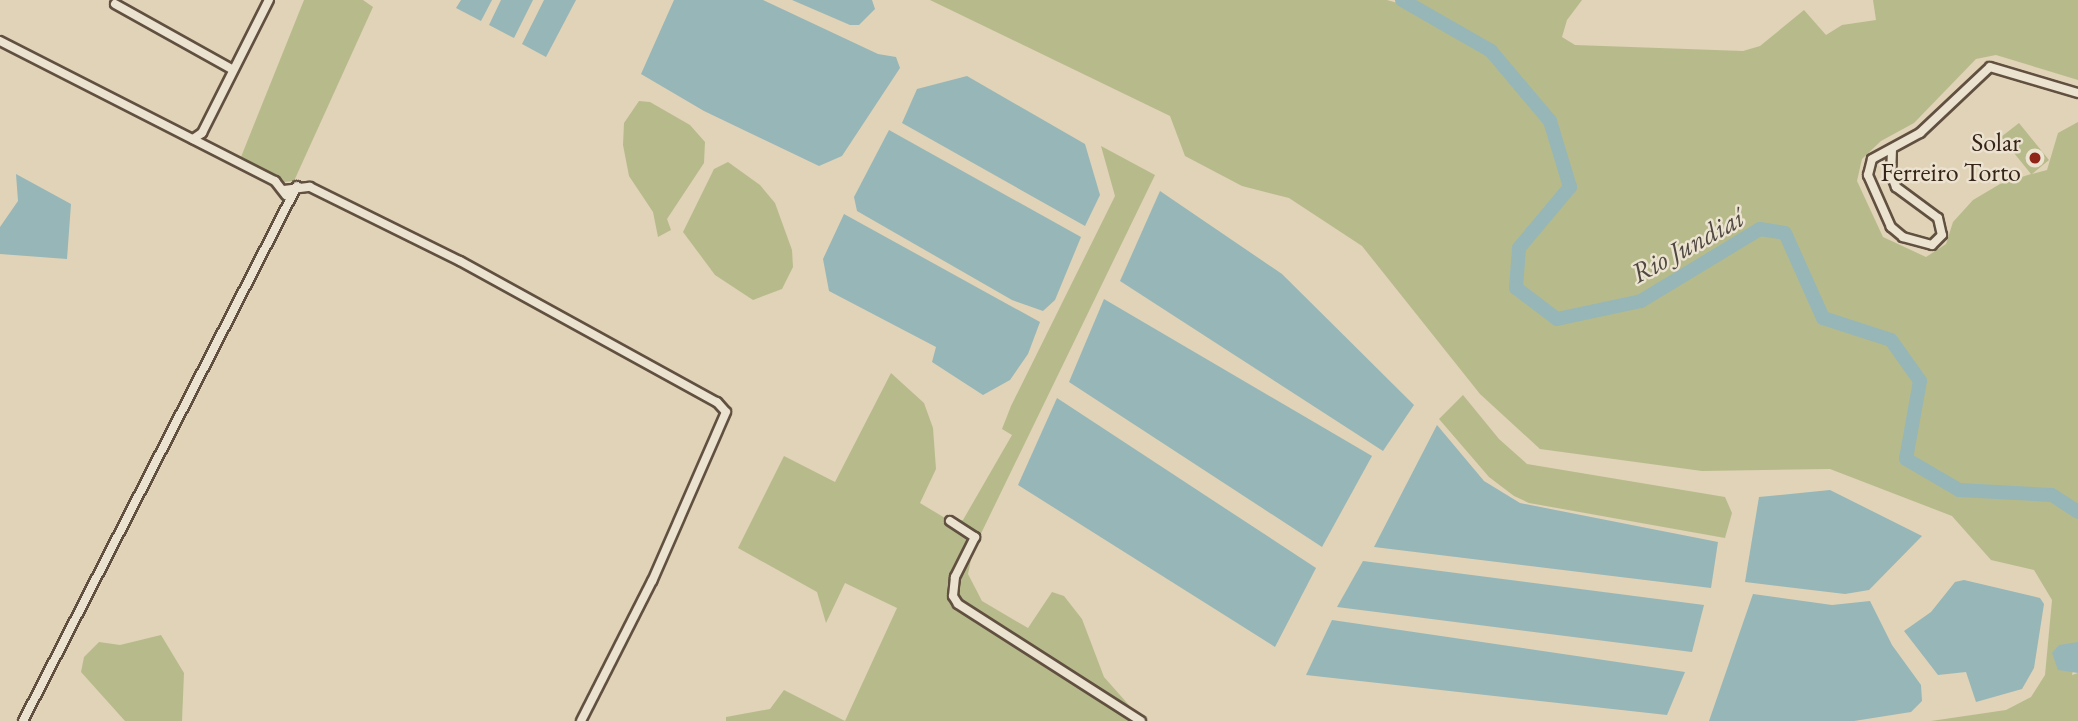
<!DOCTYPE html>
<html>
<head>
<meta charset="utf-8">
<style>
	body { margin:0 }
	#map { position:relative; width:2078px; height:721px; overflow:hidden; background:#e0d3b7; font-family:"EB Garamond",serif }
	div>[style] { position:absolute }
	.green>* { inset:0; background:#b7bb8b }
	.water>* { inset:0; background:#97b6b8 }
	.river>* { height:14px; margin:-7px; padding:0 7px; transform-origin:7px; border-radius:7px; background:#97b6b8 }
	.roads { filter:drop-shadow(2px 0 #615040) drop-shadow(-2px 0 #615040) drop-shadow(0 2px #615040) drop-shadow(0 -2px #615040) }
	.street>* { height:8px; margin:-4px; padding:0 4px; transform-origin:4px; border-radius:4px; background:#ebe2d0 }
	.dots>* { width:19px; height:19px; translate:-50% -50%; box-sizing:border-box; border:4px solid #ebe2d0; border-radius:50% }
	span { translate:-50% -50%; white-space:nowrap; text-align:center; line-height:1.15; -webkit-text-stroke:5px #ebe2d0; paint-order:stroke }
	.poi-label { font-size:26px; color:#372418 }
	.right { translate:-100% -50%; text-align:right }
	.water-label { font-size:28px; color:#4f4840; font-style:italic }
</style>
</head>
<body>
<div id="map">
	<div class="green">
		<div style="clip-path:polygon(304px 0,363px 0,373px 7px,294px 181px,284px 182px,241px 157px)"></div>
		<div style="clip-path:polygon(930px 0,1387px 0,1408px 6px,1404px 0,1582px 0,1567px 20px,1562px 37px,1575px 45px,1743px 51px,1760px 46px,1804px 10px,1826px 35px,1842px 25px,1876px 20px,1873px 0,2078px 0,2078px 80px,1996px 55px,1976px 59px,1914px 123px,1881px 141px,1862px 159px,1857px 181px,1883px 237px,1926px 257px,1946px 244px,1953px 222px,1973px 200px,2000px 184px,2031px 174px,2001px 137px,2019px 123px,2049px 160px,2032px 174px,2047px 170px,2058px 133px,2078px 122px,2078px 642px,2072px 675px,2078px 673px,2078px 721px,1931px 721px,2006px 710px,2031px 697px,2045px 675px,2052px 600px,2034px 570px,1991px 560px,1952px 516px,1830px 469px,1702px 471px,1540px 449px,1480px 394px,1362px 246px,1289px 198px,1242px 186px,1185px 156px,1170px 116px)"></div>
		<div style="clip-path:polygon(639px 101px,650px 102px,690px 125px,705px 142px,704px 163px,667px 219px,671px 230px,658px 237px,653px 212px,629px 176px,623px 145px,624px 123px)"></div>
		<div style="clip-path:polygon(1101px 146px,1155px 175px,973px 550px,968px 574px,982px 601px,1028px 628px,1052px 592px,1064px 596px,1082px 619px,1104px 677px,1143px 721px,726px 721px,726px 717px,770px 709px,784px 690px,845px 721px,897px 608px,845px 583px,826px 623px,817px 592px,738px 548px,784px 456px,835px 482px,891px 373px,924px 403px,933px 428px,936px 469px,920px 503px,950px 521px,963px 520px,1012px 435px,1002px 429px,1011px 406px,1115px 196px)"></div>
		<div style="clip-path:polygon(728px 162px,760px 185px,775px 203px,792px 250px,793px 267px,782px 289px,753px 300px,715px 275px,683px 232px,714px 169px)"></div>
		<div style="clip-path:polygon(1463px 395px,1499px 439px,1527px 464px,1725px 497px,1732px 513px,1725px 538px,1529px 503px,1514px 496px,1489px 477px,1439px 419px)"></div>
		<div style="clip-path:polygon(161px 635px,184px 673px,182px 721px,125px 721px,81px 672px,84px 657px,99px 642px,120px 645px)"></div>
	</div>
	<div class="water">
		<div style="clip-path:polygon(461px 0,492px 0,481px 21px,456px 8px)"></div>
		<div style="clip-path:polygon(501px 0,533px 0,514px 38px,489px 25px)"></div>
		<div style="clip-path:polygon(544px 0,576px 0,546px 57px,522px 44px)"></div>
		<div style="clip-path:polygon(674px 0,763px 0,878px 54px,896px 57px,900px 68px,842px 156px,819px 166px,704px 111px,641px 74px)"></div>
		<div style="clip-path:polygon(792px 0,872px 0,875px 9px,859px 25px,850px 25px)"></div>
		<div style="clip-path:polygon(967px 76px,1085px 144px,1100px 195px,1085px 226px,902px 123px,917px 89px)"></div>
		<div style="clip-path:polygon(889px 130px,1081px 237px,1055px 300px,1043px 311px,1012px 300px,857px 211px,854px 197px)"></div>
		<div style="clip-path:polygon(16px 174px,71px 204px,67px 259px,0 254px,0 227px,18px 201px)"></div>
		<div style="clip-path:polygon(1160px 191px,1282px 274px,1414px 405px,1383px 451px,1120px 281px)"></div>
		<div style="clip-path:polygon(844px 214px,1040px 322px,1028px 354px,1010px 380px,983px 395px,932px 362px,936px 347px,829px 291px,823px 259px)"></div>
		<div style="clip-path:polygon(1104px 299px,1372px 456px,1322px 547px,1069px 382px)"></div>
		<div style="clip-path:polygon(1057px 398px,1316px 568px,1275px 647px,1018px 485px)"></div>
		<div style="clip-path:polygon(1437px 425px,1484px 481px,1520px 503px,1718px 542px,1711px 588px,1374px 547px)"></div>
		<div style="clip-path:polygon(1830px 490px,1922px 536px,1869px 590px,1845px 594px,1745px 582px,1759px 497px)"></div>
		<div style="clip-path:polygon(1363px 561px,1704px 605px,1692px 652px,1337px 607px)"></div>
		<div style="clip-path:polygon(1964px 580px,2040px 598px,2044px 604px,2034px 668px,2022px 689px,1976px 702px,1966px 672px,1938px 675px,1904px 631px,1931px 612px,1955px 582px)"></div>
		<div style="clip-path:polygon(1753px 594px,1832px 605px,1870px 601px,1892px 645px,1921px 685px,1922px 701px,1911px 712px,1854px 721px,1709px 721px)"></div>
		<div style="clip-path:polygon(1332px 620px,1685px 672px,1667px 715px,1306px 675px)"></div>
		<div style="clip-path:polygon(2078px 642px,2078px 673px,2058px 670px,2052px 653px,2059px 645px)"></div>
	</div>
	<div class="river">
		<div style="left:1402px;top:0;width:103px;rotate:29.8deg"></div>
		<div style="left:1491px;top:51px;width:92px;rotate:49.9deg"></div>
		<div style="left:1550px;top:121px;width:69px;rotate:73.1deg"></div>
		<div style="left:1570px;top:187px;width:80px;rotate:129.9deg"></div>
		<div style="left:1519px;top:248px;width:40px;rotate:94.3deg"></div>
		<div style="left:1516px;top:288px;width:51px;rotate:37.1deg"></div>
		<div style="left:1557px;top:319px;width:86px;rotate:-12.1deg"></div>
		<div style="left:1641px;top:301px;width:139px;rotate:-31.2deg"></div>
		<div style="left:1760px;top:229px;width:25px;rotate:9deg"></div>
		<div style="left:1785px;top:233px;width:93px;rotate:65.9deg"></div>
		<div style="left:1823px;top:318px;width:71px;rotate:17.9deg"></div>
		<div style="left:1891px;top:340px;width:50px;rotate:54.7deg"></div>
		<div style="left:1920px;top:381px;width:79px;rotate:100.2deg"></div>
		<div style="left:1906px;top:459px;width:61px;rotate:30.3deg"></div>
		<div style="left:1959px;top:490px;width:93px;rotate:3.1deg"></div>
		<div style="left:2052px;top:495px;width:31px;rotate:33deg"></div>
	</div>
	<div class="roads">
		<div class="street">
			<div style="left:115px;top:4px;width:134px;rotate:29.1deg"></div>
			<div style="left:0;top:41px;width:309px;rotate:27deg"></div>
			<div style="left:275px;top:181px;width:18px;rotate:52deg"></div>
			<div style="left:193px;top:139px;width:11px;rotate:-34deg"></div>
			<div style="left:202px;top:133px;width:149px;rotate:-63.3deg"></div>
			<div style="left:1892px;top:149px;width:25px;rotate:92deg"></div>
			<div style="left:1891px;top:174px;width:14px;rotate:69deg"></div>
			<div style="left:1896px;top:187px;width:52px;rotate:36.4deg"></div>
			<div style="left:1938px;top:218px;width:17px;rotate:77deg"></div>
			<div style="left:1942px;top:235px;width:14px;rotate:135deg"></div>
			<div style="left:1932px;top:245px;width:30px;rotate:-165deg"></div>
			<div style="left:1903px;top:237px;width:16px;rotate:-140deg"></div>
			<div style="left:1891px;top:227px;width:57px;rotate:-113.9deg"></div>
			<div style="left:1868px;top:175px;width:16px;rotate:-76deg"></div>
			<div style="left:1872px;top:159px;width:55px;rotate:-28.4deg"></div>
			<div style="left:1920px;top:133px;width:96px;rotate:-43.3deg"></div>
			<div style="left:1990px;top:67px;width:92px;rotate:16.5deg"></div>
			<div style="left:284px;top:190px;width:26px;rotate:-7deg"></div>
			<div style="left:310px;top:187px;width:167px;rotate:26.3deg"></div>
			<div style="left:460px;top:261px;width:293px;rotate:28.8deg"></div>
			<div style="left:717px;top:402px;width:13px;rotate:48deg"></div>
			<div style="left:726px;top:412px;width:184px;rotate:113.6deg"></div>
			<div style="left:652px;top:581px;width:157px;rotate:116.9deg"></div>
			<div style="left:950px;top:521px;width:30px;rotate:33deg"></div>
			<div style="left:975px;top:537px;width:45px;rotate:116.6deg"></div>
			<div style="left:955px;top:577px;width:19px;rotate:96deg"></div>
			<div style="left:953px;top:596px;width:9px;rotate:58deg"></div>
			<div style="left:958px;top:604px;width:217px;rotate:32.6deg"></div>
			<div style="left:23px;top:721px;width:601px;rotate:-62.88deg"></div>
		</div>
	</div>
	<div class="dots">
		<div style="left:2035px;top:158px;background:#8f2418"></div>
	</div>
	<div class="poi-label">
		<span class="right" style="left:2021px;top:158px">Solar<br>Ferreiro Torto</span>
	</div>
	<div class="water-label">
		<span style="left:1687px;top:245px;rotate:-29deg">Rio Jundiaí</span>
	</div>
</div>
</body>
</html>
